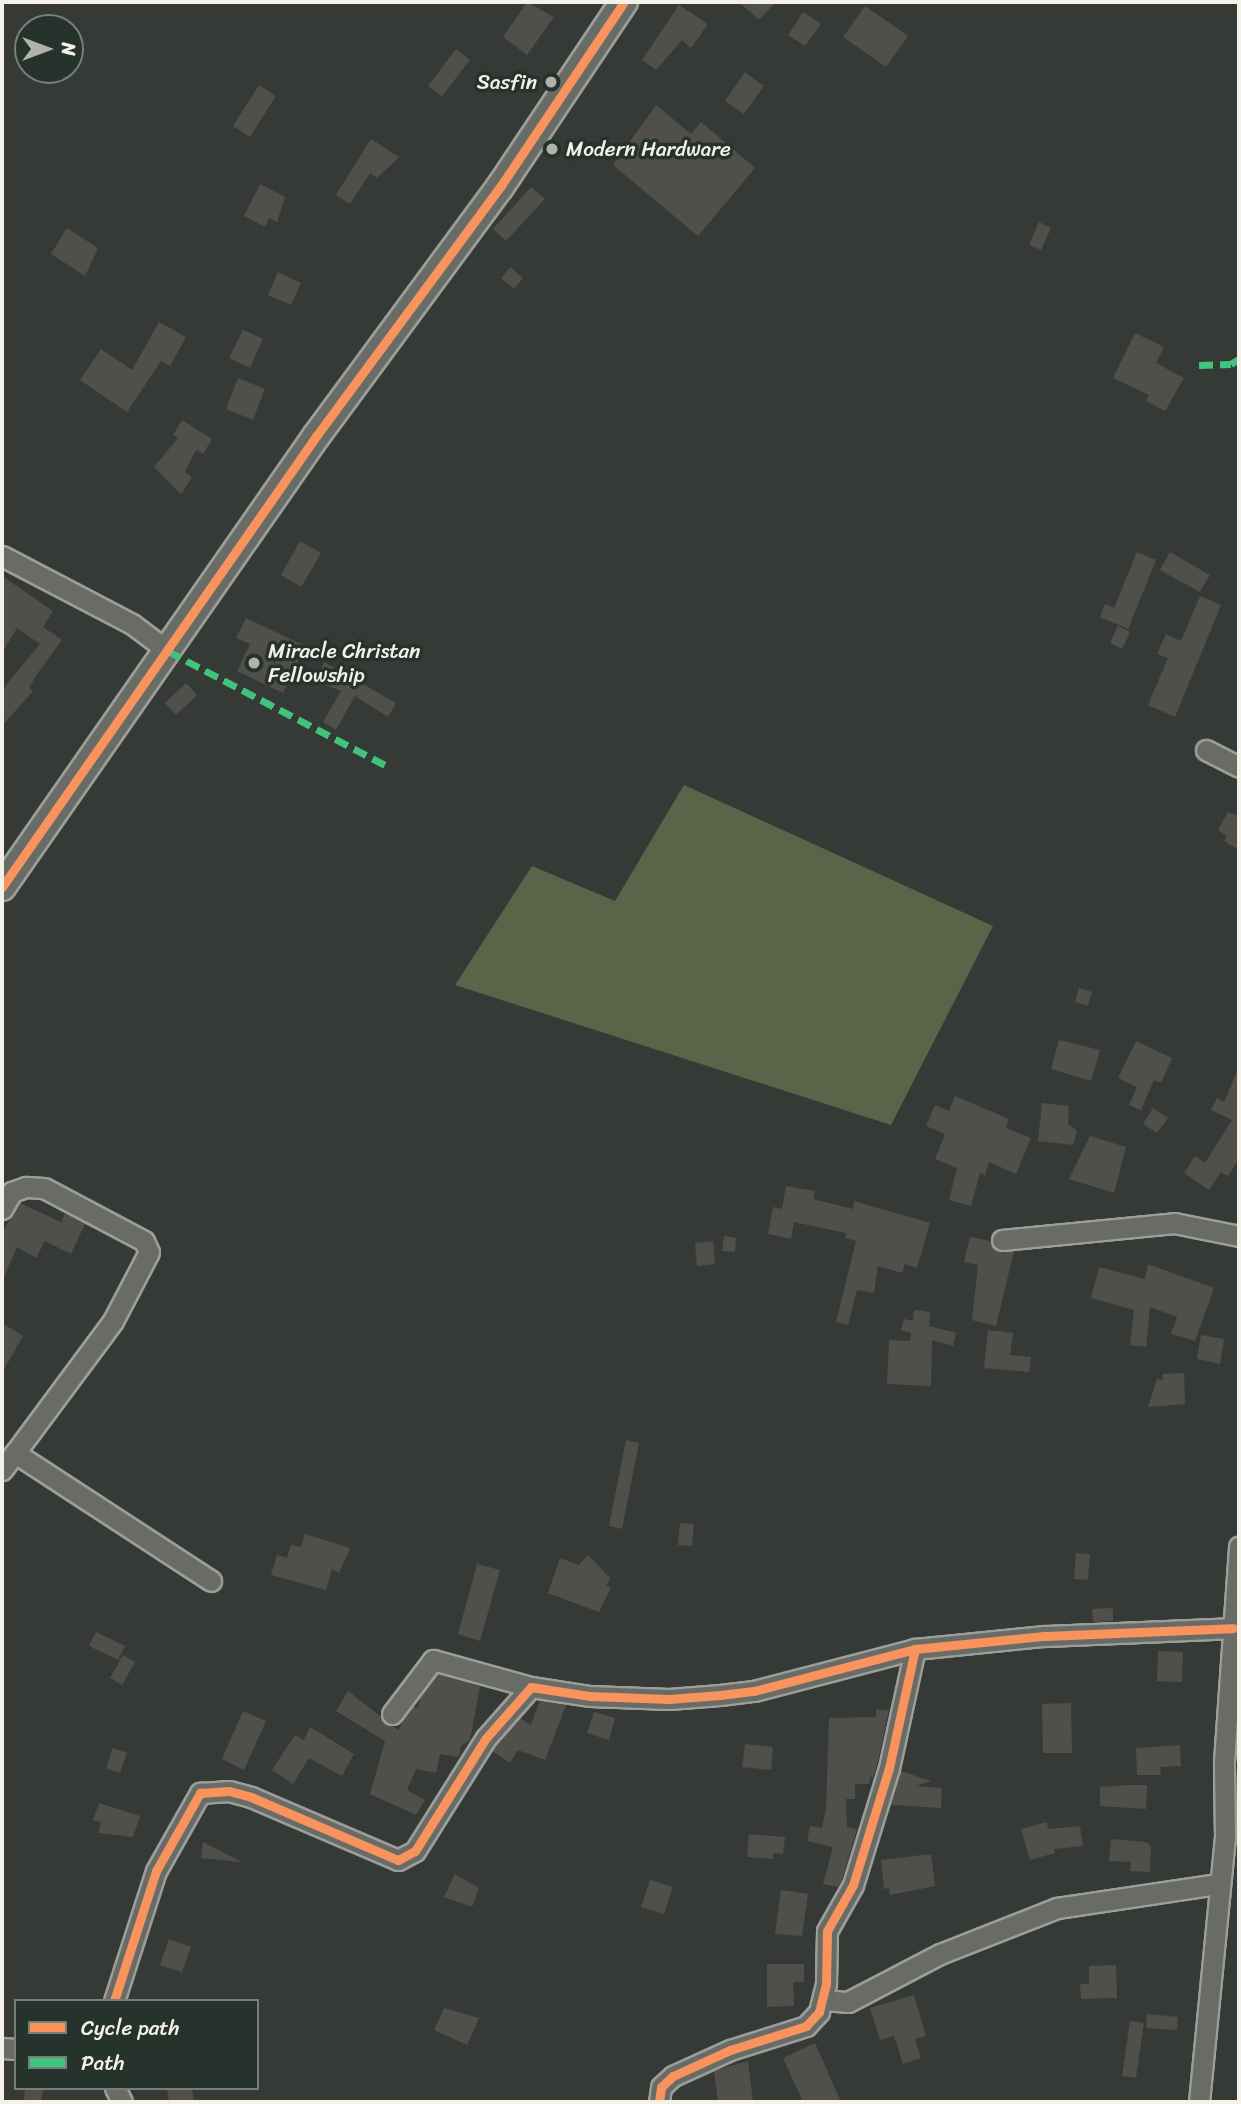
<!DOCTYPE html>
<html>
<head>
<meta charset="utf-8">
<style>
	body { margin:0 }
	#map { position:relative; width:1241px; height:2104px; overflow:hidden; background:#363a36; font-family:Sriracha,sans-serif }
	div>[style] { position:absolute }
	.green>* { inset:0; background:#596449 }
	.building>* { inset:0; background:#504f4c }
	.roads { filter:drop-shadow(2px 0 #9c9e9a) drop-shadow(-2px 0 #9c9e9a) drop-shadow(0 2px #9c9e9a) drop-shadow(0 -2px #9c9e9a) }
	.street>* { height:19px; margin:-9.5px; padding:0 9.5px; transform-origin:9.5px; border-radius:9.5px; background:#686b66 }
	.secondary>* { height:26px; margin:-13px; padding:0 13px; transform-origin:13px; border-radius:13px; background:#686b66 }
	.quiet>* { height:7px; margin-top:-3.5px; transform-origin:0; background:repeating-linear-gradient(90deg,#40c37c 0 14px,transparent 0 21px) }
	.cycleway>* { height:9px; margin:-4.5px; padding:0 4.5px; transform-origin:4.5px; border-radius:4.5px; background:#f8935d }
	.dots>* { width:19px; height:19px; translate:-50% -50%; box-sizing:border-box; border:4px solid #26332d; border-radius:50% }
	span { translate:-50% -50%; white-space:nowrap; text-align:center; line-height:1.15; -webkit-text-stroke:7px #26332d; paint-order:stroke }
	.poi-label { font-size:21px; color:#f4f1e8 }
	.right { translate:-100% -50%; text-align:right }
	.left { translate:0 -50%; text-align:left }
	.frame { position:absolute; inset:0; border:4px solid #f4f1e8; pointer-events:none }
	.legend { position:absolute; left:14px; top:1999px; width:245px; height:91px; box-sizing:border-box; background:#26332d; border:2px solid #787f78; margin:0; padding:9px 12px; list-style:none; font-size:21px; color:#f4f1e8 }
	.legend li { display:flex; align-items:center; gap:14px; height:35px }
	.legend b { width:35px; border:2px solid #787f78 }
	.north { position:absolute; left:14px; top:14px; width:70px; height:70px; box-sizing:border-box; background:#26332d; border:2px solid #787f78; border-radius:50%; rotate:90deg; font-size:19px; font-weight:700; line-height:28px; text-align:center; color:#f4f1e8 }
	.north::after { content:''; display:block; margin:auto; width:24px; height:32px; background:#b2b1aa; clip-path:polygon(50% 0,100% 100%,50% 72%,0 100%) }
</style>
</head>
<body>
<div id="map">
	<div class="green">
		<div style="clip-path:polygon(684px 785px,993px 926px,891px 1125px,455px 985px,532px 866px,615px 901px)"></div>
	</div>
	<div class="building">
		<div style="clip-path:polygon(527px 2px,554px 17px,527px 55px,503px 37px)"></div>
		<div style="clip-path:polygon(739px 2px,776px 2px,759px 20px)"></div>
		<div style="clip-path:polygon(679px 5px,708px 24px,691px 48px,682px 40px,656px 70px,642px 60px)"></div>
		<div style="clip-path:polygon(865px 6px,908px 36px,886px 67px,843px 37px)"></div>
		<div style="clip-path:polygon(803px 12px,821px 24px,805px 46px,788px 35px)"></div>
		<div style="clip-path:polygon(456px 49px,470px 60px,442px 96px,428px 86px)"></div>
		<div style="clip-path:polygon(745px 72px,764px 86px,744px 114px,725px 101px)"></div>
		<div style="clip-path:polygon(259px 85px,276px 96px,250px 137px,233px 126px)"></div>
		<div style="clip-path:polygon(656px 105px,691px 134px,701px 122px,755px 168px,698px 236px,613px 165px)"></div>
		<div style="clip-path:polygon(371px 139px,399px 157px,377px 178px,370px 173px,350px 204px,336px 195px)"></div>
		<div style="clip-path:polygon(260px 184px,285px 197px,277px 222px,269px 218px,265px 227px,244px 216px)"></div>
		<div style="clip-path:polygon(531px 187px,545px 199px,506px 241px,493px 229px)"></div>
		<div style="clip-path:polygon(1039px 222px,1051px 228px,1041px 250px,1029px 245px)"></div>
		<div style="clip-path:polygon(67px 228px,98px 248px,85px 276px,51px 254px)"></div>
		<div style="clip-path:polygon(510px 267px,523px 278px,514px 289px,501px 278px)"></div>
		<div style="clip-path:polygon(278px 272px,301px 283px,291px 305px,268px 295px)"></div>
		<div style="clip-path:polygon(159px 322px,186px 337px,170px 366px,161px 361px,127px 412px,80px 380px,101px 349px,132px 370px)"></div>
		<div style="clip-path:polygon(243px 330px,263px 339px,250px 368px,229px 358px)"></div>
		<div style="clip-path:polygon(1135px 333px,1164px 347px,1156px 363px,1184px 378px,1165px 411px,1146px 401px,1149px 395px,1113px 378px)"></div>
		<div style="clip-path:polygon(238px 378px,265px 389px,253px 420px,226px 409px)"></div>
		<div style="clip-path:polygon(182px 420px,212px 439px,203px 454px,196px 450px,185px 472px,192px 477px,181px 494px,154px 467px,178px 438px,173px 435px)"></div>
		<div style="clip-path:polygon(300px 541px,321px 553px,301px 587px,281px 575px)"></div>
		<div style="clip-path:polygon(1137px 552px,1156px 560px,1128px 629px,1100px 617px,1105px 604px,1114px 608px)"></div>
		<div style="clip-path:polygon(1170px 552px,1210px 575px,1200px 592px,1160px 570px)"></div>
		<div style="clip-path:polygon(2px 576px,53px 611px,43px 627px,62px 640px,37px 674px,29px 688px,33px 691px,2px 726px,2px 690px,40px 644px,17px 628px,2px 653px)"></div>
		<div style="clip-path:polygon(1200px 596px,1221px 605px,1175px 717px,1148px 705px,1168px 658px,1157px 654px,1166px 634px,1181px 641px)"></div>
		<div style="clip-path:polygon(246px 618px,305px 646px,283px 693px,237px 671px,250px 644px,236px 638px)"></div>
		<div style="clip-path:polygon(1118px 626px,1130px 632px,1122px 649px,1110px 643px)"></div>
		<div style="clip-path:polygon(324px 662px,396px 703px,388px 717px,355px 696px,336px 730px,323px 722px,341px 691px,316px 681px)"></div>
		<div style="clip-path:polygon(186px 683px,197px 695px,176px 715px,165px 703px)"></div>
		<div style="clip-path:polygon(1228px 812px,1239px 816px,1239px 850px,1224px 841px,1227px 836px,1218px 830px)"></div>
		<div style="clip-path:polygon(1079px 988px,1092px 992px,1088px 1006px,1075px 1002px)"></div>
		<div style="clip-path:polygon(1059px 1040px,1100px 1050px,1091px 1081px,1051px 1069px)"></div>
		<div style="clip-path:polygon(1136px 1041px,1172px 1058px,1161px 1083px,1154px 1080px,1141px 1110px,1129px 1105px,1137px 1087px,1118px 1078px)"></div>
		<div style="clip-path:polygon(1239px 1067px,1239px 1159px,1228px 1176px,1221px 1172px,1209px 1190px,1184px 1173px,1195px 1156px,1205px 1163px,1232px 1120px,1211px 1110px,1217px 1098px,1224px 1102px)"></div>
		<div style="clip-path:polygon(955px 1096px,1009px 1119px,1006px 1128px,1031px 1138px,1016px 1174px,989px 1162px,985px 1175px,980px 1173px,971px 1206px,949px 1200px,957px 1168px,935px 1159px,945px 1134px,926px 1126px,935px 1105px,949px 1111px)"></div>
		<div style="clip-path:polygon(1042px 1103px,1069px 1106px,1068px 1124px,1077px 1131px,1073px 1145px,1038px 1141px)"></div>
		<div style="clip-path:polygon(1153px 1108px,1168px 1118px,1157px 1133px,1143px 1124px)"></div>
		<div style="clip-path:polygon(1090px 1136px,1126px 1147px,1114px 1193px,1069px 1179px)"></div>
		<div style="clip-path:polygon(786px 1186px,815px 1191px,813px 1199px,853px 1209px,854px 1201px,930px 1223px,917px 1268px,905px 1264px,902px 1273px,878px 1266px,874px 1293px,857px 1290px,848px 1325px,836px 1322px,856px 1241px,845px 1238px,846px 1233px,794px 1222px,791px 1239px,768px 1234px,773px 1207px,782px 1209px)"></div>
		<div style="clip-path:polygon(20px 1203px,61px 1222px,65px 1213px,85px 1224px,71px 1254px,45px 1241px,36px 1258px,17px 1247px,2px 1282px,2px 1233px)"></div>
		<div style="clip-path:polygon(724px 1236px,736px 1238px,735px 1252px,722px 1251px)"></div>
		<div style="clip-path:polygon(970px 1237px,990px 1241px,998px 1251px,1014px 1251px,996px 1326px,972px 1320px,978px 1265px,964px 1262px)"></div>
		<div style="clip-path:polygon(713px 1241px,715px 1264px,697px 1266px,695px 1243px)"></div>
		<div style="clip-path:polygon(1148px 1264px,1214px 1288px,1195px 1341px,1171px 1334px,1177px 1317px,1150px 1307px,1146px 1347px,1130px 1345px,1134px 1310px,1091px 1298px,1099px 1267px,1145px 1279px)"></div>
		<div style="clip-path:polygon(914px 1310px,930px 1312px,929px 1326px,956px 1333px,953px 1346px,932px 1340px,931px 1386px,887px 1384px,889px 1340px,910px 1341px,911px 1333px,901px 1330px,904px 1319px,913px 1321px)"></div>
		<div style="clip-path:polygon(2px 1323px,23px 1336px,2px 1373px)"></div>
		<div style="clip-path:polygon(988px 1330px,1013px 1333px,1010px 1355px,1031px 1357px,1029px 1372px,984px 1368px)"></div>
		<div style="clip-path:polygon(1201px 1335px,1224px 1339px,1220px 1364px,1197px 1359px)"></div>
		<div style="clip-path:polygon(1184px 1373px,1185px 1404px,1148px 1407px,1157px 1379px,1163px 1380px,1163px 1374px)"></div>
		<div style="clip-path:polygon(626px 1440px,639px 1443px,622px 1529px,609px 1526px)"></div>
		<div style="clip-path:polygon(680px 1523px,694px 1524px,692px 1546px,678px 1545px)"></div>
		<div style="clip-path:polygon(305px 1534px,350px 1548px,339px 1573px,332px 1569px,326px 1590px,271px 1575px,277px 1555px,287px 1558px,291px 1545px,301px 1547px)"></div>
		<div style="clip-path:polygon(1076px 1553px,1090px 1554px,1088px 1580px,1074px 1579px)"></div>
		<div style="clip-path:polygon(588px 1555px,610px 1578px,606px 1586px,611px 1588px,599px 1612px,548px 1593px,560px 1558px,579px 1565px)"></div>
		<div style="clip-path:polygon(477px 1564px,500px 1570px,480px 1641px,458px 1634px)"></div>
		<div style="clip-path:polygon(1113px 1608px,1113px 1621px,1093px 1622px,1092px 1609px)"></div>
		<div style="clip-path:polygon(96px 1632px,125px 1646px,118px 1660px,89px 1646px)"></div>
		<div style="clip-path:polygon(1158px 1651px,1183px 1652px,1182px 1682px,1157px 1681px)"></div>
		<div style="clip-path:polygon(123px 1655px,135px 1662px,122px 1685px,110px 1678px)"></div>
		<div style="clip-path:polygon(438px 1674px,480px 1686px,470px 1740px,461px 1746px,459px 1757px,440px 1754px,436px 1773px,416px 1769px,407px 1790px,425px 1800px,416px 1815px,370px 1794px,385px 1741px,336px 1711px,348px 1691px,398px 1730px,412px 1707px,418px 1708px,420px 1698px)"></div>
		<div style="clip-path:polygon(540px 1701px,566px 1705px,545px 1760px,518px 1750px,510px 1763px,492px 1751px,520px 1718px,531px 1725px)"></div>
		<div style="clip-path:polygon(1071px 1703px,1072px 1753px,1043px 1753px,1042px 1704px)"></div>
		<div style="clip-path:polygon(876px 1709px,889px 1710px,877px 1765px,872px 1781px,871px 1773px,869px 1784px,855px 1784px,855px 1799px,846px 1799px,847px 1827px,857px 1829px,842px 1880px,838px 1887px,823px 1884px,833px 1847px,807px 1841px,810px 1826px,822px 1828px,826px 1808px,829px 1718px,876px 1717px)"></div>
		<div style="clip-path:polygon(243px 1711px,266px 1721px,244px 1770px,222px 1759px)"></div>
		<div style="clip-path:polygon(594px 1712px,615px 1718px,609px 1740px,587px 1733px)"></div>
		<div style="clip-path:polygon(310px 1727px,354px 1754px,342px 1776px,309px 1758px,293px 1784px,272px 1770px,295px 1735px,304px 1740px)"></div>
		<div style="clip-path:polygon(745px 1744px,773px 1747px,771px 1770px,742px 1767px)"></div>
		<div style="clip-path:polygon(1180px 1745px,1181px 1766px,1160px 1767px,1161px 1775px,1137px 1775px,1136px 1748px)"></div>
		<div style="clip-path:polygon(113px 1748px,127px 1753px,120px 1773px,106px 1768px)"></div>
		<div style="clip-path:polygon(901px 1771px,931px 1781px,916px 1786px,942px 1788px,941px 1808px,891px 1805px)"></div>
		<div style="clip-path:polygon(1127px 1785px,1147px 1785px,1146px 1809px,1100px 1806px,1100px 1787px)"></div>
		<div style="clip-path:polygon(99px 1803px,140px 1816px,133px 1837px,98px 1833px,101px 1822px,93px 1820px)"></div>
		<div style="clip-path:polygon(1047px 1822px,1048px 1829px,1080px 1826px,1083px 1846px,1054px 1849px,1055px 1853px,1030px 1860px,1021px 1829px)"></div>
		<div style="clip-path:polygon(749px 1834px,785px 1837px,783px 1854px,773px 1853px,773px 1859px,747px 1857px)"></div>
		<div style="clip-path:polygon(1111px 1839px,1146px 1842px,1151px 1846px,1150px 1872px,1130px 1871px,1131px 1862px,1109px 1861px)"></div>
		<div style="clip-path:polygon(203px 1842px,240px 1861px,240px 1862px,201px 1858px)"></div>
		<div style="clip-path:polygon(931px 1854px,935px 1886px,890px 1895px,889px 1888px,884px 1889px,881px 1860px)"></div>
		<div style="clip-path:polygon(455px 1874px,479px 1888px,472px 1907px,444px 1897px)"></div>
		<div style="clip-path:polygon(650px 1880px,673px 1887px,664px 1914px,641px 1907px)"></div>
		<div style="clip-path:polygon(781px 1890px,808px 1894px,802px 1936px,775px 1934px)"></div>
		<div style="clip-path:polygon(169px 1939px,191px 1947px,182px 1972px,160px 1965px)"></div>
		<div style="clip-path:polygon(767px 1964px,804px 1964px,804px 1982px,793px 1982px,794px 2006px,767px 2007px)"></div>
		<div style="clip-path:polygon(1116px 1965px,1117px 1998px,1081px 1999px,1080px 1984px,1089px 1984px,1089px 1966px)"></div>
		<div style="clip-path:polygon(914px 1995px,926px 2036px,915px 2039px,921px 2058px,903px 2064px,894px 2036px,880px 2040px,870px 2008px)"></div>
		<div style="clip-path:polygon(444px 2008px,479px 2018px,467px 2045px,434px 2030px)"></div>
		<div style="clip-path:polygon(1147px 2014px,1178px 2017px,1177px 2030px,1146px 2028px)"></div>
		<div style="clip-path:polygon(1130px 2021px,1144px 2023px,1136px 2078px,1122px 2076px)"></div>
		<div style="clip-path:polygon(815px 2043px,841px 2102px,803px 2102px,783px 2058px)"></div>
		<div style="clip-path:polygon(748px 2061px,753px 2102px,718px 2102px,714px 2071px)"></div>
		<div style="clip-path:polygon(25px 2088px,43px 2088px,41px 2102px,24px 2101px)"></div>
		<div style="clip-path:polygon(167px 2088px,192px 2088px,194px 2102px,169px 2102px)"></div>
	</div>
	<div class="roads">
		<div class="street">
			<div style="left:2px;top:556px;width:147px;rotate:27.6deg"></div>
			<div style="left:132px;top:624px;width:45px;rotate:36.9deg"></div>
			<div style="left:1206px;top:750px;width:37px;rotate:27deg"></div>
			<div style="left:2px;top:1209px;width:20px;rotate:-60deg"></div>
			<div style="left:12px;top:1192px;width:15px;rotate:-20deg"></div>
			<div style="left:26px;top:1187px;width:18px;rotate:3deg"></div>
			<div style="left:44px;top:1188px;width:113px;rotate:27.9deg"></div>
			<div style="left:144px;top:1241px;width:12px;rotate:66deg"></div>
			<div style="left:149px;top:1252px;width:78px;rotate:117.6deg"></div>
			<div style="left:113px;top:1321px;width:164px;rotate:126.6deg"></div>
			<div style="left:1002px;top:1240px;width:173px;rotate:-5.6deg"></div>
			<div style="left:1174px;top:1223px;width:66px;rotate:11.3deg"></div>
			<div style="left:2px;top:1470px;width:21px;rotate:-53deg"></div>
			<div style="left:15px;top:1453px;width:234px;rotate:33.1deg"></div>
			<div style="left:392px;top:1714px;width:68px;rotate:-52.8deg"></div>
			<div style="left:433px;top:1660px;width:102px;rotate:15.4deg"></div>
			<div style="left:824px;top:2000px;width:24px;rotate:5deg"></div>
			<div style="left:848px;top:2002px;width:104px;rotate:-27.6deg"></div>
			<div style="left:940px;top:1954px;width:126px;rotate:-21.5deg"></div>
			<div style="left:1057px;top:1908px;width:163px;rotate:-8.5deg"></div>
			<div style="left:114px;top:2001px;width:137px;rotate:-72.1deg"></div>
			<div style="left:156px;top:1871px;width:90px;rotate:-60.6deg"></div>
			<div style="left:200px;top:1793px;width:29px;rotate:-4deg"></div>
			<div style="left:229px;top:1791px;width:23px;rotate:15deg"></div>
			<div style="left:251px;top:1797px;width:160px;rotate:23.2deg"></div>
			<div style="left:398px;top:1860px;width:19px;rotate:-28deg"></div>
			<div style="left:415px;top:1851px;width:133px;rotate:-57.9deg"></div>
			<div style="left:486px;top:1738px;width:68px;rotate:-48.6deg"></div>
			<div style="left:531px;top:1687px;width:60px;rotate:8.7deg"></div>
			<div style="left:590px;top:1696px;width:79px;rotate:2.2deg"></div>
			<div style="left:669px;top:1699px;width:51px;rotate:-4.5deg"></div>
			<div style="left:720px;top:1695px;width:34px;rotate:-7deg"></div>
			<div style="left:754px;top:1691px;width:166px;rotate:-14.6deg"></div>
			<div style="left:915px;top:1649px;width:130px;rotate:-5.8deg"></div>
			<div style="left:1044px;top:1636px;width:189px;rotate:-2.4deg"></div>
			<div style="left:2px;top:2048px;width:14px;rotate:4deg"></div>
			<div style="left:115px;top:2088px;width:16px;rotate:63deg"></div>
			<div style="left:659px;top:2102px;width:15px;rotate:-82deg"></div>
			<div style="left:661px;top:2087px;width:16px;rotate:-43deg"></div>
			<div style="left:673px;top:2076px;width:63px;rotate:-24.5deg"></div>
			<div style="left:730px;top:2050px;width:80px;rotate:-17.5deg"></div>
			<div style="left:806px;top:2026px;width:19px;rotate:-47deg"></div>
			<div style="left:819px;top:2012px;width:30px;rotate:-76deg"></div>
			<div style="left:826px;top:1983px;width:52px;rotate:-88.9deg"></div>
			<div style="left:827px;top:1931px;width:53px;rotate:-60.5deg"></div>
			<div style="left:853px;top:1885px;width:122px;rotate:-72.9deg"></div>
			<div style="left:889px;top:1768px;width:122px;rotate:-77.7deg"></div>
			<div style="left:1199px;top:2102px;width:266px;rotate:-84.4deg"></div>
			<div style="left:1225px;top:1837px;width:75px;rotate:-90.8deg"></div>
			<div style="left:1224px;top:1762px;width:216px;rotate:-86deg"></div>
		</div>
		<div class="secondary">
			<div style="left:2px;top:887px;width:551px;rotate:-55.13deg"></div>
			<div style="left:317px;top:435px;width:308px;rotate:-53.6deg"></div>
			<div style="left:500px;top:187px;width:223px;rotate:-56.2deg"></div>
		</div>
	</div>
	<div class="quiet">
		<div style="left:1199px;top:365px;width:32px;rotate:-2deg"></div>
		<div style="left:1231px;top:364px;width:9px;rotate:-32deg"></div>
		<div style="left:168px;top:651px;width:245px;rotate:27.7deg"></div>
	</div>
	<div class="cycleway">
		<div style="left:2px;top:887px;width:551px;rotate:-55.13deg"></div>
		<div style="left:317px;top:435px;width:308px;rotate:-53.6deg"></div>
		<div style="left:500px;top:187px;width:223px;rotate:-56.2deg"></div>
		<div style="left:114px;top:2001px;width:137px;rotate:-72.1deg"></div>
		<div style="left:156px;top:1871px;width:90px;rotate:-60.6deg"></div>
		<div style="left:200px;top:1793px;width:29px;rotate:-4deg"></div>
		<div style="left:229px;top:1791px;width:23px;rotate:15deg"></div>
		<div style="left:251px;top:1797px;width:160px;rotate:23.2deg"></div>
		<div style="left:398px;top:1860px;width:19px;rotate:-28deg"></div>
		<div style="left:415px;top:1851px;width:133px;rotate:-57.9deg"></div>
		<div style="left:486px;top:1738px;width:68px;rotate:-48.6deg"></div>
		<div style="left:531px;top:1687px;width:60px;rotate:8.7deg"></div>
		<div style="left:590px;top:1696px;width:79px;rotate:2.2deg"></div>
		<div style="left:669px;top:1699px;width:51px;rotate:-4.5deg"></div>
		<div style="left:720px;top:1695px;width:34px;rotate:-7deg"></div>
		<div style="left:754px;top:1691px;width:166px;rotate:-14.6deg"></div>
		<div style="left:915px;top:1649px;width:130px;rotate:-5.8deg"></div>
		<div style="left:1044px;top:1636px;width:189px;rotate:-2.4deg"></div>
		<div style="left:659px;top:2102px;width:15px;rotate:-82deg"></div>
		<div style="left:661px;top:2087px;width:16px;rotate:-43deg"></div>
		<div style="left:673px;top:2076px;width:63px;rotate:-24.5deg"></div>
		<div style="left:730px;top:2050px;width:80px;rotate:-17.5deg"></div>
		<div style="left:806px;top:2026px;width:19px;rotate:-47deg"></div>
		<div style="left:819px;top:2012px;width:30px;rotate:-76deg"></div>
		<div style="left:826px;top:1983px;width:52px;rotate:-88.9deg"></div>
		<div style="left:827px;top:1931px;width:53px;rotate:-60.5deg"></div>
		<div style="left:853px;top:1885px;width:122px;rotate:-72.9deg"></div>
		<div style="left:889px;top:1768px;width:122px;rotate:-77.7deg"></div>
	</div>
	<div class="dots">
		<div style="left:551px;top:82px;background:#b2b1aa"></div>
		<div style="left:552px;top:149px;background:#b2b1aa"></div>
		<div style="left:254px;top:663px;background:#b2b1aa"></div>
	</div>
	<div class="poi-label">
		<span class="right" style="left:537px;top:82px">Sasfin</span>
		<span class="left" style="left:566px;top:149px">Modern Hardware</span>
		<span class="left" style="left:268px;top:663px">Miracle Christan<br>Fellowship</span>
	</div>
	<div class="frame"></div>
	<ul class="legend">
	<li><b style="height:9px;background:#f8935d"></b>Cycle path</li>
	<li><b style="height:9px;background:#40c37c"></b>Path</li>
	</ul>
	<div class="north">N</div>
</div>
</body>
</html>
